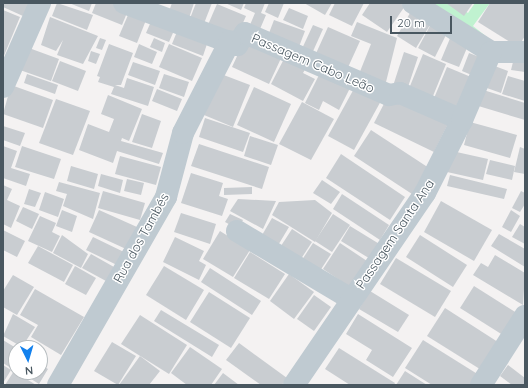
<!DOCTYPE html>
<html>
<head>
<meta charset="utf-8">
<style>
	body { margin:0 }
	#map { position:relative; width:528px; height:388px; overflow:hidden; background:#f4f2f2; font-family:Quicksand,sans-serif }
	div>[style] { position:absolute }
	.green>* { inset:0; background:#c0f2d0 }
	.building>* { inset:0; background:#c9cdd1 }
	.minor>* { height:22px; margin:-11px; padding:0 11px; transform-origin:11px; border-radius:11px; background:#bfcad1 }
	span { translate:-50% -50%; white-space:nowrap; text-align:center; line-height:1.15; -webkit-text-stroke:3px #fff; paint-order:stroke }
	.street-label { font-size:13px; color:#495760 }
	.frame { position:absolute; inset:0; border:4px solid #495760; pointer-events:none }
	.north { position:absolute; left:8px; top:340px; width:40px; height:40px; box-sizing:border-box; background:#fff; border:1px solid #b6bcbf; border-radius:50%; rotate:175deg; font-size:11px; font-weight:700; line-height:16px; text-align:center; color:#495760 }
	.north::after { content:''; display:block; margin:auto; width:14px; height:18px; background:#1381ed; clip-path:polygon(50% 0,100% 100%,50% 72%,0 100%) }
	.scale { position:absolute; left:390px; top:16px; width:62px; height:18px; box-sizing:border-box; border:2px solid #495760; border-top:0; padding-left:5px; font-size:12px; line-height:14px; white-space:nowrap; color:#495760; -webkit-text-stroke:3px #fff; paint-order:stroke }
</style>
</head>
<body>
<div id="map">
	<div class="green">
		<div style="clip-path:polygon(429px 3px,454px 3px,468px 13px,475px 3px,490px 3px,473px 26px,492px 41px)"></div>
	</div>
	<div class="building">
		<div style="clip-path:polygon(3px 3px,30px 3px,23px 16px,3px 7px)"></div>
		<div style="clip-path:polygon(57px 3px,93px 15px,87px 30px,52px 16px)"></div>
		<div style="clip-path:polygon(69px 3px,92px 3px,89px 11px)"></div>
		<div style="clip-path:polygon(96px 3px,116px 3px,129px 8px,122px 25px,92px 13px)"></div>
		<div style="clip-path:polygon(172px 3px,194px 3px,188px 21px,168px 14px)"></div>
		<div style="clip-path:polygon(196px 3px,212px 3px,203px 26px,189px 21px)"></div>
		<div style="clip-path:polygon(225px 3px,244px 3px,241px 10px)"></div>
		<div style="clip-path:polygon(246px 3px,265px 3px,261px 13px,266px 15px,257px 36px,247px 32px,255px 13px,244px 8px)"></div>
		<div style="clip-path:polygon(269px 3px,284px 3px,278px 18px,265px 12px)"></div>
		<div style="clip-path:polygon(304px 3px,332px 3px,325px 15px)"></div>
		<div style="clip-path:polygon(335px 3px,364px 3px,352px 26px,329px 15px)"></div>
		<div style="clip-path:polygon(370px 3px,400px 3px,405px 6px,387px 32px,362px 15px)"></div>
		<div style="clip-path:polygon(446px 3px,473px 3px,464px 16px)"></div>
		<div style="clip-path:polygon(490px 3px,525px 3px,525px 36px,518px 47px,478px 22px)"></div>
		<div style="clip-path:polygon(217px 4px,246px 16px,236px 39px,207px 27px)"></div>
		<div style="clip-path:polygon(131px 8px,148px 15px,137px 43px,119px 36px)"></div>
		<div style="clip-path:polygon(289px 8px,308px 16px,303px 29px,283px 20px)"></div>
		<div style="clip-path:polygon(3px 10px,20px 17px,3px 58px)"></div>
		<div style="clip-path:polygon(410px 13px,430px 25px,416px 48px,397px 36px)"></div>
		<div style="clip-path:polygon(50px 17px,98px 36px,83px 64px,57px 55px,63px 40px,56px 51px,41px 45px)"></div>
		<div style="clip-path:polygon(153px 17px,176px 26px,169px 42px,146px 33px)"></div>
		<div style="clip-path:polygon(274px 20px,305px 31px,297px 52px,266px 41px)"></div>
		<div style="clip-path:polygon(357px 22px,397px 38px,384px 90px,357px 79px,371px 44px,351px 36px)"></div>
		<div style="clip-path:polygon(431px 24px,447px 33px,435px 57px,418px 48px)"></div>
		<div style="clip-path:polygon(313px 25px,323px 29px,310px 58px,300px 53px)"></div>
		<div style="clip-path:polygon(328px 27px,360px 41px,345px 74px,313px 60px)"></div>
		<div style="clip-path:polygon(178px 29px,208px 41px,203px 56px,172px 44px)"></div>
		<div style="clip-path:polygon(451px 36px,469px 43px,459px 67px,441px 60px)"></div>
		<div style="clip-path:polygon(246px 37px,283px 54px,269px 84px,232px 67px)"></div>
		<div style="clip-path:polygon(100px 38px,106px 40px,102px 50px,96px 48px)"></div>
		<div style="clip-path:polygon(154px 38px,165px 43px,162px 52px,150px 47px)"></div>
		<div style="clip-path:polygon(109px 44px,133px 53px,121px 85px,115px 85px,124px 88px,127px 78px,154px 87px,148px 106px,111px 94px,114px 87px,98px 82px,100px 77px,97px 76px)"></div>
		<div style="clip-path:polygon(139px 44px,157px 52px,152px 64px,134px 57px)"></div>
		<div style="clip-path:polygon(169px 44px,202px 58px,192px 81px,159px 67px)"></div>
		<div style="clip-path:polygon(29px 48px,59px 59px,51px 81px,20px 70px)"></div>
		<div style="clip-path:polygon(91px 51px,100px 54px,96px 64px,88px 61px)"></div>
		<div style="clip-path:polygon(404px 52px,418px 57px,406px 93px,392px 89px)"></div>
		<div style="clip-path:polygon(469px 53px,482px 58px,474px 76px,462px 71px)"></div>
		<div style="clip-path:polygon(423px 54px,446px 64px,431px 101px,408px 91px)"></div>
		<div style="clip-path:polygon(286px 55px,307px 66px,303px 73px,315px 79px,303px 101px,271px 84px)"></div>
		<div style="clip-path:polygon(514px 58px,525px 60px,525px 72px,511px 70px)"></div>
		<div style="clip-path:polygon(60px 61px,86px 71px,78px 91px,52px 81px)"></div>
		<div style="clip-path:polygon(133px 62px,160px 71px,155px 85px,128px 75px)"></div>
		<div style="clip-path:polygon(492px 65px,508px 71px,501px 93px,484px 87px)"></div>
		<div style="clip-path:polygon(447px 67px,471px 77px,457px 113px,432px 103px)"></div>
		<div style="clip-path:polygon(321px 71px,351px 86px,339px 110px,323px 101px,319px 110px,305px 103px)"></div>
		<div style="clip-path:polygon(27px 74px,58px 85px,55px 94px,24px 83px)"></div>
		<div style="clip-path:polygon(164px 74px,189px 82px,184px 97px,159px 88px)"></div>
		<div style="clip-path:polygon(221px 74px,250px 85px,233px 127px,204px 115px)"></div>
		<div style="clip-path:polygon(508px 76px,525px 81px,525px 101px,502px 94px)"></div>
		<div style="clip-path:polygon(11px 85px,53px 100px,43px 128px,3px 114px)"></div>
		<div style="clip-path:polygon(356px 85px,382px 99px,354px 150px,328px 136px)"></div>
		<div style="clip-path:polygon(254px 87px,291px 104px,274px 142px,237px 125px)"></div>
		<div style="clip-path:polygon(157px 89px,182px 99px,177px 111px,152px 101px)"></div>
		<div style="clip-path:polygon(480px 89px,525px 103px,525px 120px,475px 105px)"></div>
		<div style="clip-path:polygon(108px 95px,142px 109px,129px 141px,122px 138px,121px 141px,163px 153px,159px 164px,117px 151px,113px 163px,79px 150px,88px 124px,109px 132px,114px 119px,101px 114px)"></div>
		<div style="clip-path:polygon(387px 98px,450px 120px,434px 152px,374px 123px)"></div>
		<div style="clip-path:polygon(56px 99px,90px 111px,73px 155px,39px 143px)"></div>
		<div style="clip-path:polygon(302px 102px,334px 119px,311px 160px,279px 144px)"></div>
		<div style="clip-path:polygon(142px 114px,161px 121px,152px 148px,132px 142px)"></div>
		<div style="clip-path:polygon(205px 118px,250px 133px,243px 152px,199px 137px)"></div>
		<div style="clip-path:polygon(470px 122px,517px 135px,510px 158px,464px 145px)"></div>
		<div style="clip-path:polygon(3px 126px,25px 133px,20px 146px,3px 140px)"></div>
		<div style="clip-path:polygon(371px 130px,429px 168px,412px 194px,354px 156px)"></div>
		<div style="clip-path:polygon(250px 136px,278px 145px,271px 165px,244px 156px)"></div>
		<div style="clip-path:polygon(199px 144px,269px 167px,262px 189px,191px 166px)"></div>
		<div style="clip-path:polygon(3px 146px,17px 151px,11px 168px,30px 174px,26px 186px,3px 178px)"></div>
		<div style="clip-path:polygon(22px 146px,61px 159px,54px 179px,15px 167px)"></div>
		<div style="clip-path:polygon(520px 147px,525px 149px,525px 174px,514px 172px)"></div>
		<div style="clip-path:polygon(452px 151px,488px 159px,483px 180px,447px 172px)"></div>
		<div style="clip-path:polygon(341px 154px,405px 197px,390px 220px,326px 178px)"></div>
		<div style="clip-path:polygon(120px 156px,161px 167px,156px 185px,115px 174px)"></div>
		<div style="clip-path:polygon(490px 160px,515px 166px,512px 180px,486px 174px)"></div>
		<div style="clip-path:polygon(71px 166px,98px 174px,94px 189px,67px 181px)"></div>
		<div style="clip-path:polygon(191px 173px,223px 183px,219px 196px,228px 199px,222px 216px,181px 203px)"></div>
		<div style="clip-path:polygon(101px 174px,123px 180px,120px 193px,98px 186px)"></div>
		<div style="clip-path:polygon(450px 175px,507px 189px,504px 199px,447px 186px)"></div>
		<div style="clip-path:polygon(127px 179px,144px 183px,141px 195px,124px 191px)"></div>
		<div style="clip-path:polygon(322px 180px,340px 192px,331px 204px,313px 193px)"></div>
		<div style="clip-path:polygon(59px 182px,100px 193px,93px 219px,63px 206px,67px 194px,56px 191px)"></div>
		<div style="clip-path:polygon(3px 185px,12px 189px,7px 200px,20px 206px,11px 228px,3px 224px)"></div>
		<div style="clip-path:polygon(252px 187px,252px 194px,224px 195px,224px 188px)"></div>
		<div style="clip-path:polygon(29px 189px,41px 193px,35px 207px,24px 204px)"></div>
		<div style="clip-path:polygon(103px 191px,145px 203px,140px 220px,98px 208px)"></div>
		<div style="clip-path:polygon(521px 191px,525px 193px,525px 204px,520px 212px,512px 208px)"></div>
		<div style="clip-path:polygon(45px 192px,64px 199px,58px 217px,39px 210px)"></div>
		<div style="clip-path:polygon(342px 194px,389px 225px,380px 240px,333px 209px)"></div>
		<div style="clip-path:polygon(238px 199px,276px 201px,263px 229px,230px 211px)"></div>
		<div style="clip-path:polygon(315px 200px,332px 213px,315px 242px,272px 215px,279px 202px)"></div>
		<div style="clip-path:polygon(441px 201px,492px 230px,474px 261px,424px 232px)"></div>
		<div style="clip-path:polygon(23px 207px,39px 214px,32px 229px,16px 221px)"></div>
		<div style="clip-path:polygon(62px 210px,77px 216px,72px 232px,56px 226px)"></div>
		<div style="clip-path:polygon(99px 210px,137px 227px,126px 249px,89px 232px)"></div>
		<div style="clip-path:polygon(511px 210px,520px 216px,511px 232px,502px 227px)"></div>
		<div style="clip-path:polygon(181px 213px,216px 224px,210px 244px,174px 232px)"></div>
		<div style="clip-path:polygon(230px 214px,243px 220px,238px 229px,225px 222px)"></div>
		<div style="clip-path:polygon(333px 214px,350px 225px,332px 252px,315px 241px)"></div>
		<div style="clip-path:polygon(40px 216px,56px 223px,52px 232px,60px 236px,52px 252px,28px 241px)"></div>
		<div style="clip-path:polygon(272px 218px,289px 227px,274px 252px,258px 242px)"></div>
		<div style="clip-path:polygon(520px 224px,525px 227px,525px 244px,512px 237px)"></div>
		<div style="clip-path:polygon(350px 226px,381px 245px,372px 260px,341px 241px)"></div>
		<div style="clip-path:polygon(292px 229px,312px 242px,297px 265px,277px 252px)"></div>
		<div style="clip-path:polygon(3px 230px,25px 241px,17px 257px,3px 250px)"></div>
		<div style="clip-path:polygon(220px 231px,250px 250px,233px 277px,203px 259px)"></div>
		<div style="clip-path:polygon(499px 234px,525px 249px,525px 267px,491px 246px)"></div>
		<div style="clip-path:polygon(62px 235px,88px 254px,81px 268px,53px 253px)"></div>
		<div style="clip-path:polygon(420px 235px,467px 265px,453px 287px,406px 257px)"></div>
		<div style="clip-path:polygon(93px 237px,126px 253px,119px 266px,86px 250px)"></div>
		<div style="clip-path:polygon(175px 237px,204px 251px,199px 261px,206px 265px,199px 280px,163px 262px)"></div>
		<div style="clip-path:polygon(313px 243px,331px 254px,316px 277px,298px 266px)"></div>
		<div style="clip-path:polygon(340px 243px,367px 261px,350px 287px,323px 269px)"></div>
		<div style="clip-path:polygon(38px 246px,73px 265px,64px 282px,28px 263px)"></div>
		<div style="clip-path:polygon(250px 252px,285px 274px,269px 299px,234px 278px)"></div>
		<div style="clip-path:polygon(91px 254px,114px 267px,106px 281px,82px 268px)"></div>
		<div style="clip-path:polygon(495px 255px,525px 273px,523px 305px,473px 275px,481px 263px,488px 267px)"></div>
		<div style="clip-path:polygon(396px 258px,451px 291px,435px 317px,380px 284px)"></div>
		<div style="clip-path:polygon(75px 266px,96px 278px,86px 295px,65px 284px)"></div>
		<div style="clip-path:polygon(164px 266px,204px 290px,186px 320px,146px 295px)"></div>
		<div style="clip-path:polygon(210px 268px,261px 301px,252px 315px,201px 282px)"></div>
		<div style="clip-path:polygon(289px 274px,314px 292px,294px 319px,270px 301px)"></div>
		<div style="clip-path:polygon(13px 275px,34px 287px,17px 315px,3px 307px,3px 291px)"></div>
		<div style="clip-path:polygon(474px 286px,520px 315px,506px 337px,460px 308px)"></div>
		<div style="clip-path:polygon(35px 289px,84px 317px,61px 355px,31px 337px,38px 325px,20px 315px)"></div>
		<div style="clip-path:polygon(370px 291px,409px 315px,398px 332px,359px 309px)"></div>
		<div style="clip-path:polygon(209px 292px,250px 318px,231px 348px,190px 322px)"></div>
		<div style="clip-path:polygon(314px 295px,331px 307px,314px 331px,297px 319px)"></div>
		<div style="clip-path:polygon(445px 308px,501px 344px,483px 371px,427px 336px)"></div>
		<div style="clip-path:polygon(161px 310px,219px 345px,212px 357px,154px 321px)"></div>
		<div style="clip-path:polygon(13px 314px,35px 327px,22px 347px,3px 336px)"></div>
		<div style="clip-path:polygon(358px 314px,412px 348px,393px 377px,366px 360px,372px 350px,346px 334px)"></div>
		<div style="clip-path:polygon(140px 315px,187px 345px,169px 374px,121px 344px)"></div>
		<div style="clip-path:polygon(3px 340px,16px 348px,16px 360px,11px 368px,3px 363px)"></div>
		<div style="clip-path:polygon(423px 340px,479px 375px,473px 385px,432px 385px,405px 368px)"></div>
		<div style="clip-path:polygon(112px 342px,136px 356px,118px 385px,94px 371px)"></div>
		<div style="clip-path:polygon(239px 343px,287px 378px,282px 385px,261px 385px,226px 360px)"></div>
		<div style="clip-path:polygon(190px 347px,222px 369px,211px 385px,187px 385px,171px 373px)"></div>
		<div style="clip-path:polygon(339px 348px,395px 383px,394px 385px,350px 385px,325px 369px)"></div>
		<div style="clip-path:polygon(140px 356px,160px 371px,149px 385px,119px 385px)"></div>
		<div style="clip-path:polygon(40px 364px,48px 369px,39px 384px,20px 372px,40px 372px)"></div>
		<div style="clip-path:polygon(3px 365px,11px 370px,3px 383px)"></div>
		<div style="clip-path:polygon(508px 365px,525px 378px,525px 385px,512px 385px,500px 376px)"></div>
		<div style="clip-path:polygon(14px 371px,36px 385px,5px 385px)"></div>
		<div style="clip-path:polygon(405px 371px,427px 385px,396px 385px)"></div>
		<div style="clip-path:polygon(223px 373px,239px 385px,214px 385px)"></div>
	</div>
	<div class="minor">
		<div style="left:124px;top:3px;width:121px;rotate:20.4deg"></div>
		<div style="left:237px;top:45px;width:14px;rotate:-56deg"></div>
		<div style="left:245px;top:33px;width:157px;rotate:23.3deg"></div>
		<div style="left:389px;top:95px;width:11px;rotate:-10deg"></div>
		<div style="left:400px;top:93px;width:68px;rotate:23.5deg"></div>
		<div style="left:413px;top:3px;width:92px;rotate:32.1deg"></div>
		<div style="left:491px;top:52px;width:34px"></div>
		<div style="left:3px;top:87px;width:92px;rotate:-66.2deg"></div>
		<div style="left:237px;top:231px;width:133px;rotate:30.8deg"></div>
		<div style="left:58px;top:385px;width:217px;rotate:-60.1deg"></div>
		<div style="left:166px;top:197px;width:66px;rotate:-75.1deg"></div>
		<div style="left:183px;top:133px;width:103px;rotate:-62.9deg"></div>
		<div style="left:294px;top:385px;width:232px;rotate:-55.7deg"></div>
		<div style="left:425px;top:193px;width:82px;rotate:-63.1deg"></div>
		<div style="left:462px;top:120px;width:74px;rotate:-66.9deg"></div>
		<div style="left:481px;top:385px;width:82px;rotate:-57.5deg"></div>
	</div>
	<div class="street-label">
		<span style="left:313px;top:63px;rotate:23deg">Passagem Cabo Leão</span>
		<span style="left:395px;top:234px;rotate:-56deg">Passagem Santa Ana</span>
		<span style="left:141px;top:238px;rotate:-61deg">Rua dos Tambés</span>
	</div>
	<div class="frame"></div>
	<div class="north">N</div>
	<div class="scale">20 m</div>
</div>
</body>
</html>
